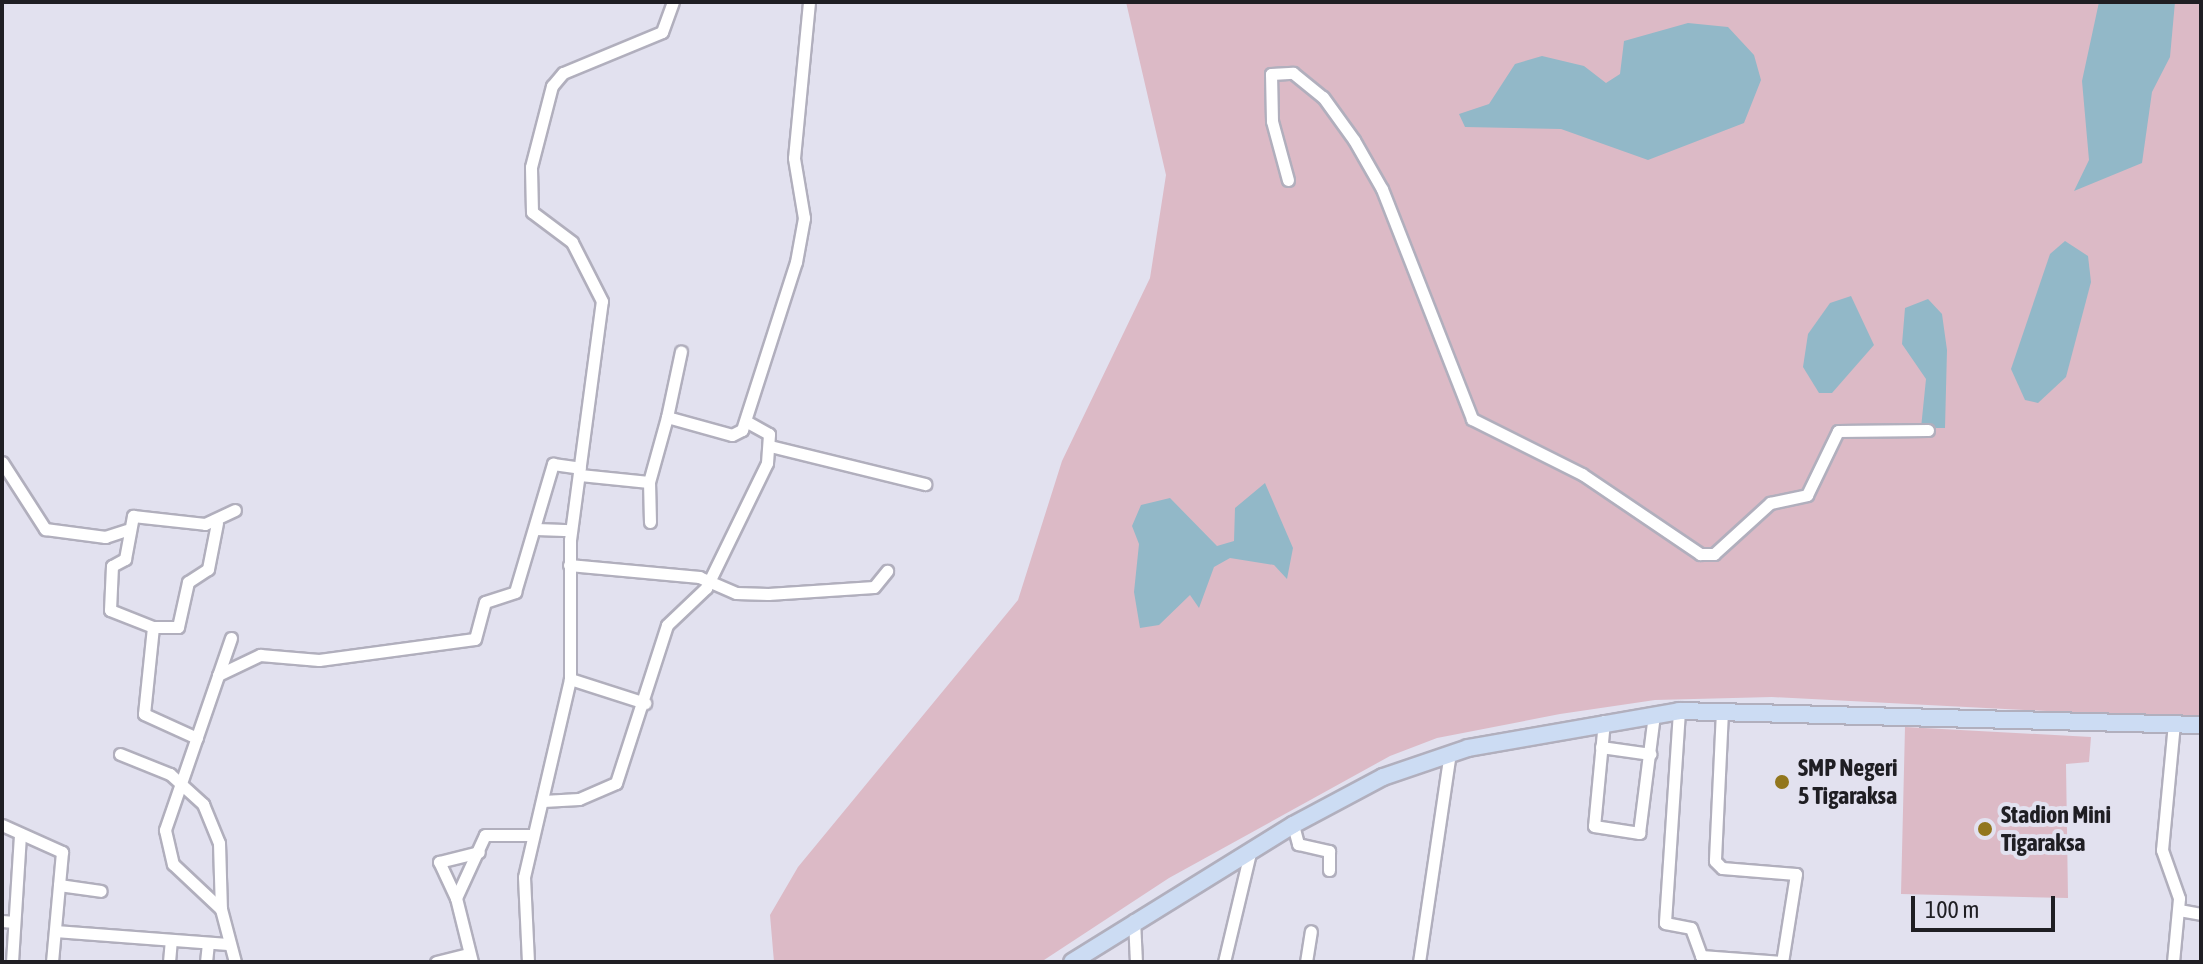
<!DOCTYPE html>
<html>
<head>
<meta charset="utf-8">
<style>
	body { margin:0 }
	#map { position:relative; width:2203px; height:964px; overflow:hidden; background:#e2e1ef; font-family:"Asap Condensed",sans-serif }
	div>[style] { position:absolute }
	.green>* { inset:0; background:#dcbac6 }
	.water>* { inset:0; background:#92b8c8 }
	.roads { filter:drop-shadow(2px 0 #b1afbd) drop-shadow(-2px 0 #b1afbd) drop-shadow(0 2px #b1afbd) drop-shadow(0 -2px #b1afbd) }
	.street>* { height:11px; margin:-5.5px; padding:0 5.5px; transform-origin:5.5px; border-radius:5.5px; background:#fff }
	.secondary>* { height:16px; margin:-8px; padding:0 8px; transform-origin:8px; border-radius:8px; background:#ccdcf3 }
	.dots>* { width:22px; height:22px; translate:-50% -50%; box-sizing:border-box; border:4px solid #e2e1ef; border-radius:50% }
	span { translate:-50% -50%; white-space:nowrap; text-align:center; line-height:1.15; -webkit-text-stroke:8px #e2e1ef; paint-order:stroke }
	.poi-label { font-size:24px; color:#1f1e23; font-weight:700 }
	.left { translate:0 -50%; text-align:left }
	.frame { position:absolute; inset:0; border:4px solid #1f1e23; pointer-events:none }
	.scale { position:absolute; left:1911px; top:896px; width:144px; height:36px; box-sizing:border-box; border:4px solid #1f1e23; border-top:0; padding-left:10px; font-size:24px; line-height:28px; white-space:nowrap; color:#1f1e23; -webkit-text-stroke:6px #e2e1ef; paint-order:stroke }
</style>
</head>
<body>
<div id="map">
	<div class="green">
		<div style="clip-path:polygon(1126px 2px,2201px 2px,2201px 719px,1772px 697px,1655px 700px,1560px 714px,1437px 738px,1390px 756px,1169px 878px,1041px 962px,774px 962px,770px 915px,798px 867px,1018px 600px,1062px 461px,1150px 278px,1166px 175px)"></div>
		<div style="clip-path:polygon(1905px 727px,2091px 737px,2089px 762px,2066px 764px,2068px 898px,1901px 894px)"></div>
	</div>
	<div class="water">
		<div style="clip-path:polygon(2099px 2px,2175px 2px,2170px 57px,2152px 92px,2142px 163px,2074px 191px,2089px 160px,2082px 81px)"></div>
		<div style="clip-path:polygon(1688px 23px,1728px 27px,1754px 55px,1761px 80px,1744px 123px,1648px 160px,1561px 129px,1465px 127px,1459px 114px,1489px 104px,1515px 64px,1542px 56px,1584px 66px,1606px 83px,1620px 74px,1624px 41px)"></div>
		<div style="clip-path:polygon(2065px 241px,2088px 256px,2091px 282px,2066px 377px,2038px 403px,2025px 400px,2011px 369px,2050px 254px)"></div>
		<div style="clip-path:polygon(1851px 296px,1874px 345px,1832px 393px,1819px 393px,1803px 367px,1808px 334px,1830px 303px)"></div>
		<div style="clip-path:polygon(1928px 299px,1942px 314px,1947px 350px,1945px 428px,1921px 428px,1926px 379px,1902px 344px,1905px 308px)"></div>
		<div style="clip-path:polygon(1265px 483px,1293px 548px,1287px 579px,1274px 565px,1230px 558px,1214px 567px,1199px 608px,1190px 595px,1159px 625px,1140px 628px,1134px 592px,1139px 544px,1132px 526px,1141px 505px,1170px 498px,1217px 546px,1234px 541px,1235px 508px)"></div>
	</div>
	<div class="roads">
		<div class="street">
			<div style="left:1288px;top:180px;width:61px;rotate:-105.2deg"></div>
			<div style="left:1272px;top:121px;width:47px;rotate:-91.2deg"></div>
			<div style="left:1271px;top:74px;width:22px;rotate:-3deg"></div>
			<div style="left:1293px;top:73px;width:38px;rotate:39deg"></div>
			<div style="left:1323px;top:97px;width:53px;rotate:54.2deg"></div>
			<div style="left:1354px;top:140px;width:56px;rotate:60.3deg"></div>
			<div style="left:1382px;top:189px;width:247px;rotate:68.6deg"></div>
			<div style="left:1472px;top:419px;width:123px;rotate:26.6deg"></div>
			<div style="left:1582px;top:474px;width:143px;rotate:34.1deg"></div>
			<div style="left:1700px;top:554px;width:14px"></div>
			<div style="left:1714px;top:554px;width:76px;rotate:-42.3deg"></div>
			<div style="left:1770px;top:503px;width:38px;rotate:-12deg"></div>
			<div style="left:1807px;top:495px;width:71px;rotate:-64.2deg"></div>
			<div style="left:1838px;top:431px;width:90px;rotate:-0.6deg"></div>
			<div style="left:667px;top:417px;width:67px;rotate:-78deg"></div>
			<div style="left:770px;top:446px;width:160px;rotate:13.8deg"></div>
			<div style="left:2px;top:462px;width:80px;rotate:57.3deg"></div>
			<div style="left:45px;top:529px;width:61px;rotate:7.6deg"></div>
			<div style="left:105px;top:537px;width:23px;rotate:-18deg"></div>
			<div style="left:580px;top:475px;width:69px;rotate:5.8deg"></div>
			<div style="left:650px;top:522px;width:40px;rotate:-91.4deg"></div>
			<div style="left:649px;top:482px;width:67px;rotate:-74.5deg"></div>
			<div style="left:667px;top:417px;width:67px;rotate:15.5deg"></div>
			<div style="left:732px;top:435px;width:11px;rotate:-27deg"></div>
			<div style="left:742px;top:430px;width:176px;rotate:-72.2deg"></div>
			<div style="left:796px;top:262px;width:45px;rotate:-79.7deg"></div>
			<div style="left:804px;top:218px;width:61px;rotate:-99.5deg"></div>
			<div style="left:794px;top:158px;width:157px;rotate:-84.5deg"></div>
			<div style="left:217px;top:523px;width:47px;rotate:101.1deg"></div>
			<div style="left:208px;top:569px;width:24px;rotate:147deg"></div>
			<div style="left:188px;top:582px;width:46px;rotate:102.5deg"></div>
			<div style="left:178px;top:627px;width:25px;rotate:180deg"></div>
			<div style="left:153px;top:627px;width:46px;rotate:-158.4deg"></div>
			<div style="left:110px;top:610px;width:44px;rotate:-87.4deg"></div>
			<div style="left:112px;top:566px;width:15px;rotate:-28deg"></div>
			<div style="left:125px;top:559px;width:44px;rotate:-79.5deg"></div>
			<div style="left:133px;top:516px;width:72px;rotate:6.3deg"></div>
			<div style="left:205px;top:524px;width:33px;rotate:-25deg"></div>
			<div style="left:536px;top:529px;width:35px;rotate:2deg"></div>
			<div style="left:569px;top:565px;width:131px;rotate:5.3deg"></div>
			<div style="left:699px;top:577px;width:40px;rotate:23.4deg"></div>
			<div style="left:736px;top:593px;width:32px;rotate:2deg"></div>
			<div style="left:768px;top:594px;width:106px;rotate:-3.8deg"></div>
			<div style="left:874px;top:587px;width:21px;rotate:-51deg"></div>
			<div style="left:153px;top:627px;width:87px;rotate:95.9deg"></div>
			<div style="left:144px;top:714px;width:58px;rotate:24.4deg"></div>
			<div style="left:231px;top:638px;width:203px;rotate:109deg"></div>
			<div style="left:165px;top:830px;width:35px;rotate:77deg"></div>
			<div style="left:173px;top:864px;width:66px;rotate:43.2deg"></div>
			<div style="left:221px;top:909px;width:55px;rotate:75.2deg"></div>
			<div style="left:218px;top:675px;width:47px;rotate:-25.5deg"></div>
			<div style="left:260px;top:655px;width:59px;rotate:4.8deg"></div>
			<div style="left:319px;top:660px;width:157px;rotate:-7.7deg"></div>
			<div style="left:475px;top:639px;width:38px;rotate:-75deg"></div>
			<div style="left:485px;top:602px;width:32px;rotate:-18deg"></div>
			<div style="left:515px;top:592px;width:134px;rotate:-73.5deg"></div>
			<div style="left:553px;top:464px;width:27px;rotate:8deg"></div>
			<div style="left:570px;top:679px;width:79px;rotate:17.7deg"></div>
			<div style="left:1679px;top:711px;width:212px;rotate:93.8deg"></div>
			<div style="left:1665px;top:923px;width:26px;rotate:11deg"></div>
			<div style="left:1691px;top:928px;width:30px;rotate:70deg"></div>
			<div style="left:1701px;top:956px;width:81px;rotate:4.2deg"></div>
			<div style="left:1722px;top:711px;width:150px;rotate:92.7deg"></div>
			<div style="left:1715px;top:861px;width:10px;rotate:45deg"></div>
			<div style="left:1722px;top:868px;width:74px;rotate:4.6deg"></div>
			<div style="left:1796px;top:874px;width:89px;rotate:99deg"></div>
			<div style="left:1604px;top:721px;width:105px;rotate:95.4deg"></div>
			<div style="left:1594px;top:826px;width:46px;rotate:8.8deg"></div>
			<div style="left:1639px;top:833px;width:120px;rotate:-82.8deg"></div>
			<div style="left:1601px;top:747px;width:50px;rotate:8deg"></div>
			<div style="left:120px;top:754px;width:54px;rotate:21.8deg"></div>
			<div style="left:170px;top:774px;width:45px;rotate:42.3deg"></div>
			<div style="left:203px;top:804px;width:42px;rotate:67.7deg"></div>
			<div style="left:219px;top:843px;width:66px;rotate:88.3deg"></div>
			<div style="left:543px;top:801px;width:36px;rotate:-3deg"></div>
			<div style="left:579px;top:799px;width:40px;rotate:-23.4deg"></div>
			<div style="left:616px;top:783px;width:166px;rotate:-72.1deg"></div>
			<div style="left:667px;top:625px;width:54px;rotate:-43.5deg"></div>
			<div style="left:706px;top:588px;width:139px;rotate:-64deg"></div>
			<div style="left:767px;top:463px;width:29px;rotate:-86deg"></div>
			<div style="left:769px;top:434px;width:25px;rotate:-151deg"></div>
			<div style="left:2px;top:825px;width:66px;rotate:24.2deg"></div>
			<div style="left:62px;top:852px;width:110px;rotate:95.2deg"></div>
			<div style="left:1293px;top:825px;width:20px;rotate:75deg"></div>
			<div style="left:1298px;top:844px;width:32px;rotate:13deg"></div>
			<div style="left:1329px;top:851px;width:19px;rotate:90deg"></div>
			<div style="left:59px;top:885px;width:42px;rotate:8.1deg"></div>
			<div style="left:456px;top:898px;width:40px;rotate:-115deg"></div>
			<div style="left:439px;top:862px;width:41px;rotate:-14deg"></div>
			<div style="left:2179px;top:910px;width:22px;rotate:10deg"></div>
			<div style="left:1134px;top:920px;width:42px;rotate:87.3deg"></div>
			<div style="left:2px;top:921px;width:12px;rotate:5deg"></div>
			<div style="left:55px;top:931px;width:173px;rotate:4.3deg"></div>
			<div style="left:12px;top:962px;width:128px;rotate:-86.4deg"></div>
			<div style="left:169px;top:962px;width:21px;rotate:-85deg"></div>
			<div style="left:206px;top:962px;width:18px;rotate:-84deg"></div>
			<div style="left:436px;top:962px;width:34px;rotate:-14deg"></div>
			<div style="left:472px;top:962px;width:66px;rotate:-104deg"></div>
			<div style="left:456px;top:898px;width:69px;rotate:-65.3deg"></div>
			<div style="left:485px;top:835px;width:44px"></div>
			<div style="left:528px;top:962px;width:85px;rotate:-92.7deg"></div>
			<div style="left:524px;top:877px;width:203px;rotate:-76.9deg"></div>
			<div style="left:570px;top:679px;width:139px;rotate:-90deg"></div>
			<div style="left:570px;top:540px;width:241px;rotate:-82.4deg"></div>
			<div style="left:602px;top:301px;width:66px;rotate:-117deg"></div>
			<div style="left:572px;top:242px;width:50px;rotate:-143.1deg"></div>
			<div style="left:532px;top:212px;width:45px;rotate:-91.3deg"></div>
			<div style="left:531px;top:167px;width:84px;rotate:-75.5deg"></div>
			<div style="left:552px;top:86px;width:17px;rotate:-50deg"></div>
			<div style="left:563px;top:73px;width:107px;rotate:-22.5deg"></div>
			<div style="left:662px;top:32px;width:32px;rotate:-70deg"></div>
			<div style="left:1224px;top:962px;width:112px;rotate:-76.6deg"></div>
			<div style="left:1306px;top:962px;width:31px;rotate:-81deg"></div>
			<div style="left:1419px;top:962px;width:211px;rotate:-81.6deg"></div>
			<div style="left:2173px;top:962px;width:64px;rotate:-84.6deg"></div>
			<div style="left:2179px;top:898px;width:51px;rotate:-109.5deg"></div>
			<div style="left:2162px;top:850px;width:129px;rotate:-84.6deg"></div>
		</div>
		<div class="secondary">
			<div style="left:1072px;top:962px;width:260px;rotate:-31.8deg"></div>
			<div style="left:1293px;top:825px;width:102px;rotate:-28.1deg"></div>
			<div style="left:1383px;top:777px;width:90px;rotate:-18.8deg"></div>
			<div style="left:1468px;top:748px;width:214px;rotate:-9.9deg"></div>
			<div style="left:1679px;top:711px;width:522px;rotate:1.54deg"></div>
		</div>
	</div>
	<div class="dots">
		<div style="left:1782px;top:782px;background:#92761d"></div>
		<div style="left:1985px;top:829px;background:#92761d"></div>
	</div>
	<div class="poi-label">
		<span class="left" style="left:1798px;top:782px">SMP Negeri<br>5 Tigaraksa</span>
		<span class="left" style="left:2001px;top:829px">Stadion Mini<br>Tigaraksa</span>
	</div>
	<div class="frame"></div>
	<div class="scale">100 m</div>
</div>
</body>
</html>
